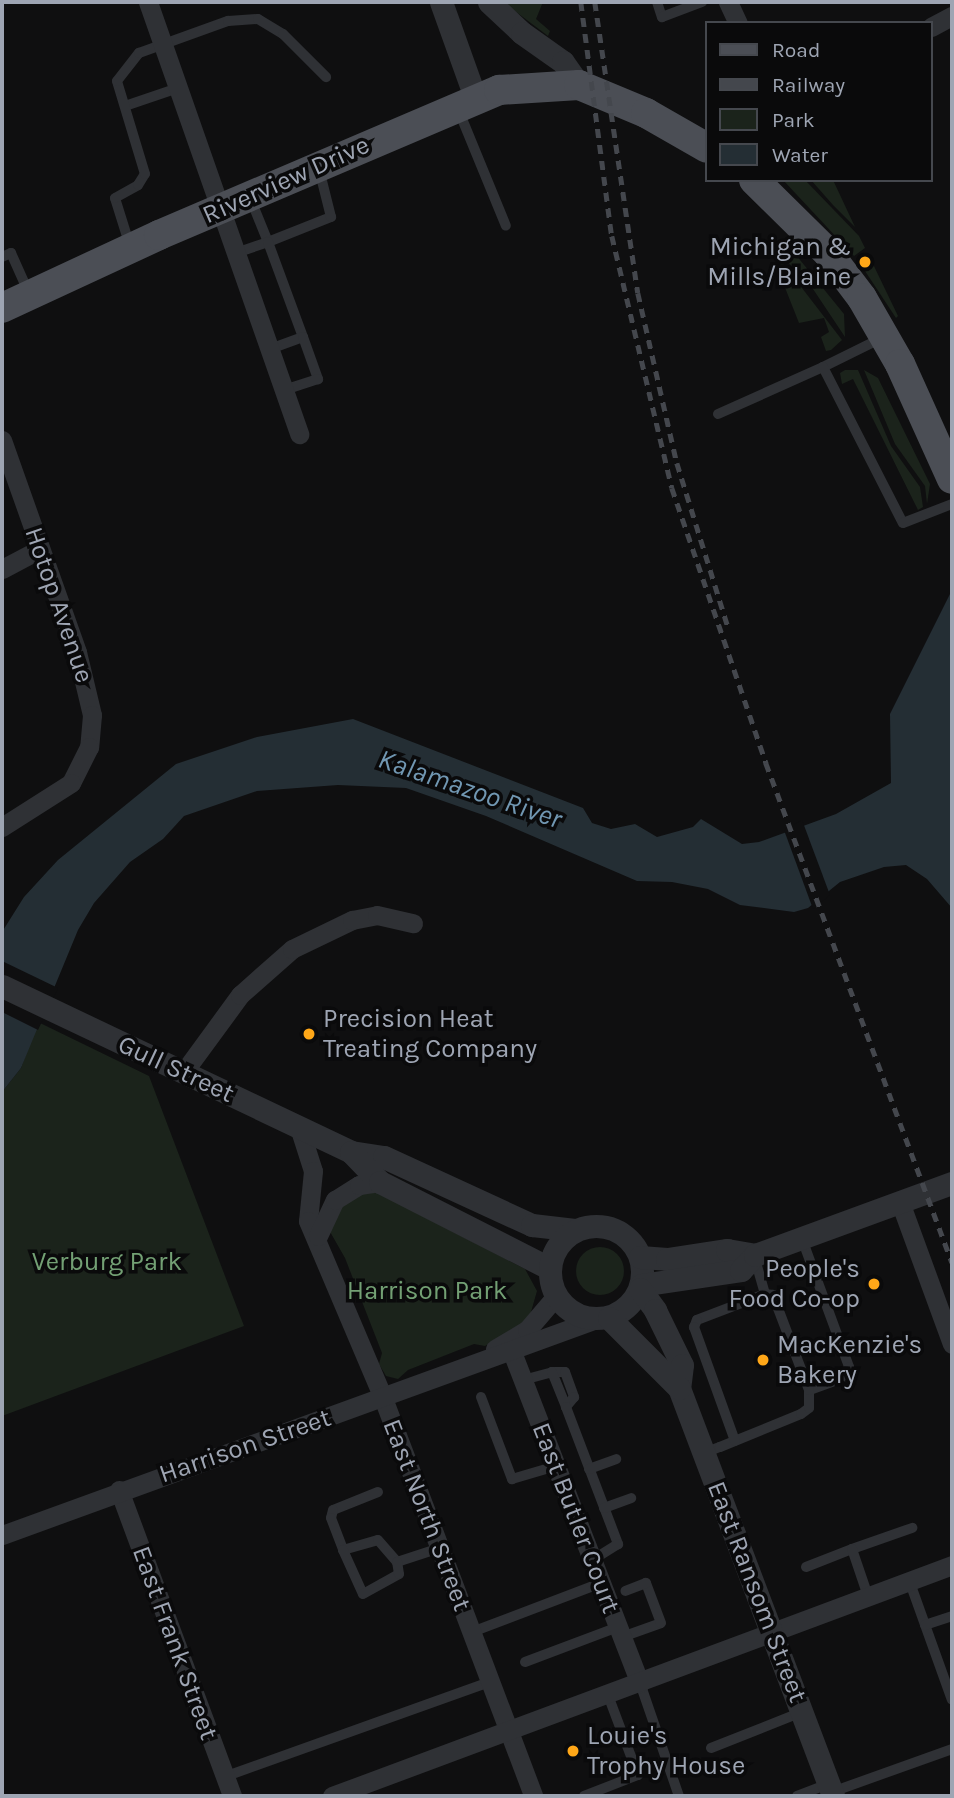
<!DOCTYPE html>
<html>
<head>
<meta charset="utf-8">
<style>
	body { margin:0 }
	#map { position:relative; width:954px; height:1798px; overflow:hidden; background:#0f0f10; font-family:Karla,sans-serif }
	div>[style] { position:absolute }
	.green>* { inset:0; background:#1b231b }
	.round { border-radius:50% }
	.water>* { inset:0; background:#242e34 }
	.pier>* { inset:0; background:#0f0f10 }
	.service>* { height:10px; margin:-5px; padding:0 5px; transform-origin:5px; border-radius:5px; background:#2f3135 }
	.minor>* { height:19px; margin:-9.5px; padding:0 9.5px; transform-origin:9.5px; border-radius:9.5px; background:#2f3135 }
	.tertiary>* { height:23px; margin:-11.5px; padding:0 11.5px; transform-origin:11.5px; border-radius:11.5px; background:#2f3135 }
	.tertiary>.ring { margin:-11.5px; padding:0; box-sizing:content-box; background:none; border:23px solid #2f3135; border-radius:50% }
	.primary>* { height:30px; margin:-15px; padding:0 15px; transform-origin:15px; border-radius:15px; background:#4b4e55 }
	.rail>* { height:4.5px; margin-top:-2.25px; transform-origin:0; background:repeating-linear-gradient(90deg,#44474d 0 9px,transparent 0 16px) }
	.dots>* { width:19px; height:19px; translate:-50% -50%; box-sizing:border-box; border:4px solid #0a0a0b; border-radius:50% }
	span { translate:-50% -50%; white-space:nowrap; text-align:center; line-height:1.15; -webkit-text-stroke:7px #0a0a0b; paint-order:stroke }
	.street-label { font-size:26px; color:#9ea5b3 }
	.poi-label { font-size:26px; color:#9ea5b3 }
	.right { translate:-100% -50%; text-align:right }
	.left { translate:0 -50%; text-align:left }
	.park-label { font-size:26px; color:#73a074 }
	.water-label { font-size:28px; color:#7197b2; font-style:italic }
	.frame { position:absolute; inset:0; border:4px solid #9ea5b3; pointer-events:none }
	.legend { position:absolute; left:705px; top:21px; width:228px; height:161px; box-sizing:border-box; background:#0a0a0b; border:2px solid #45484e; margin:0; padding:9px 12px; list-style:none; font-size:21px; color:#9ea5b3 }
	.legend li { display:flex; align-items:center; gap:14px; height:35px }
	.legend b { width:35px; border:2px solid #45484e }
</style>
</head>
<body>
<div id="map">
	<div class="green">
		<div style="clip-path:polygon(503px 2px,543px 2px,536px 19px,550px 31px,548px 36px)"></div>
		<div style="clip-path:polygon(783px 180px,805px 180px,859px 236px,865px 248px,854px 256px)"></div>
		<div style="clip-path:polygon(811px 180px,833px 180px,855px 227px,833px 205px)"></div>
		<div style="clip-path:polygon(796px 255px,844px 314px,845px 337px,811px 286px,784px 258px)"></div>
		<div style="clip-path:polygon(782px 262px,842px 340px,831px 350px,826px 351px,821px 337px,829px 332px,824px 318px,799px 323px,778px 270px)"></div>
		<div style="clip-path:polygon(872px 262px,898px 316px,896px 318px,865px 271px)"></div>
		<div style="clip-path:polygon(845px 370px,858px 370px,891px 446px,920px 487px,923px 507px,918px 510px,853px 379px,842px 384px,840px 373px)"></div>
		<div style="clip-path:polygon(864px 370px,878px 378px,930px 484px,927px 504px,925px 486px,895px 444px)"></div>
		<div style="clip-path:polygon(38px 1022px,149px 1076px,244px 1326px,2px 1416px,2px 1092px,21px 1068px)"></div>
		<div style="clip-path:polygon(374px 1191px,525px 1269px,537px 1291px,529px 1319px,485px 1346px,474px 1344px,408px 1370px,398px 1379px,386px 1376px,379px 1364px,382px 1353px,345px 1258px,329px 1230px,335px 1211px,351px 1196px)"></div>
		<div class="round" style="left:576px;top:1247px;width:48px;height:48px"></div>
	</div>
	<div class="water">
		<div style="clip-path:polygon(952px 590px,952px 908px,927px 879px,906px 865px,884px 867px,840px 882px,808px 908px,794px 912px,740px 905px,708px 889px,672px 882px,637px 881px,486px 816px,406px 788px,338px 785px,257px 791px,184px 816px,163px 839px,130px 862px,94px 903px,78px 930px,21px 1068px,2px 1092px,2px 932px,24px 897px,58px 860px,176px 764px,257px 737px,353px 719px,583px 808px,592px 823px,611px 829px,635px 824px,657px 837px,693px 827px,701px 819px,742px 844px,759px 842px,836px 814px,891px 783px,890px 714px)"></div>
	</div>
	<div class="pier">
		<div style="clip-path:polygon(802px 820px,830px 895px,813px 909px,784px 830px)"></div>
		<div style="clip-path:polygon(2px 961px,58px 988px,38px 1030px,2px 1012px)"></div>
	</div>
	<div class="service">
		<div style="left:657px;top:2px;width:16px;rotate:72deg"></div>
		<div style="left:662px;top:17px;width:43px;rotate:-20.6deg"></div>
		<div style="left:125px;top:106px;width:56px;rotate:-18.8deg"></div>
		<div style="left:458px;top:109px;width:126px;rotate:67.7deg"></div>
		<div style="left:251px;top:200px;width:45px;rotate:68deg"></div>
		<div style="left:268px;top:242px;width:68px;rotate:-21.6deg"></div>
		<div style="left:331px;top:217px;width:49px;rotate:-104deg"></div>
		<div style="left:130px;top:246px;width:50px;rotate:-107.4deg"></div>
		<div style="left:115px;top:198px;width:26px;rotate:-29deg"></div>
		<div style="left:138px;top:185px;width:13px;rotate:-58deg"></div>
		<div style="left:145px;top:174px;width:97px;rotate:-106.8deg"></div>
		<div style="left:117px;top:81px;width:36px;rotate:-52deg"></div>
		<div style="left:139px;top:53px;width:95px;rotate:-19.8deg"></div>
		<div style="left:228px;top:21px;width:30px;rotate:-4deg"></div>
		<div style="left:258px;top:19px;width:29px;rotate:31deg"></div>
		<div style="left:283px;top:34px;width:61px;rotate:45deg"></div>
		<div style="left:236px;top:253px;width:34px;rotate:-19deg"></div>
		<div style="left:268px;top:242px;width:101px;rotate:69.8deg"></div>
		<div style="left:2px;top:257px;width:10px;rotate:-24deg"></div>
		<div style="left:11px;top:253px;width:42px;rotate:65.9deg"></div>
		<div style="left:270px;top:349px;width:35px;rotate:-20deg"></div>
		<div style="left:303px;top:337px;width:45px;rotate:70.3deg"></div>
		<div style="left:318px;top:379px;width:36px;rotate:162deg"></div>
		<div style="left:823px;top:367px;width:66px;rotate:-26.2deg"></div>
		<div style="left:718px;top:414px;width:115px;rotate:-24.1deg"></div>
		<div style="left:823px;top:367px;width:175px;rotate:62.9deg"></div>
		<div style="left:903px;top:523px;width:53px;rotate:-21.2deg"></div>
		<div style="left:802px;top:1239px;width:136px;rotate:69.8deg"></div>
		<div style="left:849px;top:1367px;width:15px;rotate:127deg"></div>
		<div style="left:840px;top:1379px;width:33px;rotate:160deg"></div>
		<div style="left:755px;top:1259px;width:36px;rotate:74deg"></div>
		<div style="left:552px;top:1372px;width:13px"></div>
		<div style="left:565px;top:1372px;width:27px;rotate:70deg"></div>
		<div style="left:574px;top:1397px;width:13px;rotate:129deg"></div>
		<div style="left:523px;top:1380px;width:30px;rotate:-15deg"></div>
		<div style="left:552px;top:1372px;width:38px;rotate:68deg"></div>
		<div style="left:566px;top:1407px;width:147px;rotate:69.2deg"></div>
		<div style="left:618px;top:1544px;width:31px;rotate:148deg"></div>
		<div style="left:481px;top:1397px;width:88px;rotate:69.3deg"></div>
		<div style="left:512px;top:1479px;width:46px;rotate:-16.5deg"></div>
		<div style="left:704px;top:1453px;width:17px;rotate:-21deg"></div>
		<div style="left:720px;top:1447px;width:87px;rotate:-22.2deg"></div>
		<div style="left:801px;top:1414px;width:10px;rotate:-37deg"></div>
		<div style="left:809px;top:1408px;width:18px;rotate:-90deg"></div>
		<div style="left:809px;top:1390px;width:102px;rotate:-110.8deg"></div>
		<div style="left:773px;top:1295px;width:8px;rotate:-173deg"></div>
		<div style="left:765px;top:1294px;width:73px;rotate:159.1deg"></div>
		<div style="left:697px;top:1320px;width:8px;rotate:113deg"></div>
		<div style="left:694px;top:1327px;width:121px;rotate:70.2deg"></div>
		<div style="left:589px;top:1469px;width:29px;rotate:-20deg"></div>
		<div style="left:378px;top:1492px;width:48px;rotate:158.2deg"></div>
		<div style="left:333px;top:1510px;width:8px;rotate:104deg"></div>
		<div style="left:331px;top:1518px;width:34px;rotate:69deg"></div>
		<div style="left:343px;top:1550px;width:36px;rotate:-16deg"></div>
		<div style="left:378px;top:1540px;width:29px;rotate:49deg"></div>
		<div style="left:397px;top:1562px;width:45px;rotate:-18deg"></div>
		<div style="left:604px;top:1508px;width:29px;rotate:-20deg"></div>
		<div style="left:852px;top:1549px;width:64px;rotate:-19.3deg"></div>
		<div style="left:343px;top:1550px;width:48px;rotate:65.6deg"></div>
		<div style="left:363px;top:1594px;width:41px;rotate:-29.1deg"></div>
		<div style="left:399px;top:1574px;width:12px;rotate:-99deg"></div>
		<div style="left:806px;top:1567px;width:49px;rotate:-21.4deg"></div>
		<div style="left:852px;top:1549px;width:50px;rotate:71.2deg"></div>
		<div style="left:909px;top:1580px;width:127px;rotate:70.3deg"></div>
		<div style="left:925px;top:1625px;width:28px;rotate:-18deg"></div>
		<div style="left:472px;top:1632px;width:138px;rotate:-20.8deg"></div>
		<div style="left:622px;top:1637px;width:41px;rotate:-19.7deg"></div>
		<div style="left:661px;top:1623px;width:43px;rotate:-110.6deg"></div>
		<div style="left:646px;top:1583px;width:22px;rotate:159deg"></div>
		<div style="left:525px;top:1662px;width:99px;rotate:-20.6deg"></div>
		<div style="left:640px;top:1683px;width:120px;rotate:71deg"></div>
		<div style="left:711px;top:1748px;width:98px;rotate:-21.6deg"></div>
		<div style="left:224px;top:1777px;width:282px;rotate:-19.7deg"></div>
		<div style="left:832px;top:1792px;width:127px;rotate:-19.7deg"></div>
		<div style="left:584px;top:1796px;width:58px;rotate:-21.3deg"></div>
		<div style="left:638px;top:1775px;width:85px;rotate:-110.6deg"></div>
		<div style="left:797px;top:1796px;width:33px;rotate:-21deg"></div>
	</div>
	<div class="minor">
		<div style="left:148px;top:2px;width:458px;rotate:70.7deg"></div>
		<div style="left:728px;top:2px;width:23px;rotate:65deg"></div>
		<div style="left:931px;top:27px;width:24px;rotate:-28deg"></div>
		<div style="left:2px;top:440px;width:225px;rotate:70.5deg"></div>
		<div style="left:77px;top:652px;width:65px;rotate:76.6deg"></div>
		<div style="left:92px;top:715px;width:32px;rotate:95deg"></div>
		<div style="left:89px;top:747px;width:40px;rotate:116.6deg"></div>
		<div style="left:71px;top:783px;width:82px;rotate:147.5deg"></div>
		<div style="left:2px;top:569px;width:43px;rotate:-27.8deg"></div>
		<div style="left:183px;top:1073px;width:97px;rotate:-53.8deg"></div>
		<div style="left:240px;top:995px;width:69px;rotate:-41.5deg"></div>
		<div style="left:292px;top:949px;width:67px;rotate:-25.8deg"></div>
		<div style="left:352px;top:920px;width:25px;rotate:-11deg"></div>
		<div style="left:377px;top:915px;width:37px;rotate:13deg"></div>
		<div style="left:299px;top:1127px;width:46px;rotate:72.3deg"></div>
		<div style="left:313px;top:1171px;width:50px;rotate:95.7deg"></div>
		<div style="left:308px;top:1221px;width:192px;rotate:67deg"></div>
		<div style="left:383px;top:1398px;width:425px;rotate:69.3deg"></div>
		<div style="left:900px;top:1202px;width:151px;rotate:69.9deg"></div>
		<div style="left:318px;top:1236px;width:40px;rotate:-65deg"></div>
		<div style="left:335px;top:1200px;width:28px;rotate:-32deg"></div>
		<div style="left:359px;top:1185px;width:21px;rotate:-8deg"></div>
		<div style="left:495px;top:1349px;width:37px;rotate:-31deg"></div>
		<div style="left:527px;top:1330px;width:45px;rotate:-49.5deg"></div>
		<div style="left:512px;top:1352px;width:355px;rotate:68.9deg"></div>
		<div style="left:119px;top:1490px;width:326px;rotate:69.7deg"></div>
		<div style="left:2px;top:1535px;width:630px;rotate:-19.96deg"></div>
		<div style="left:332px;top:1796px;width:662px;rotate:-20.43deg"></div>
	</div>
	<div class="tertiary">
		<div style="left:441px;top:2px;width:101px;rotate:70.3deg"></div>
		<div style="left:489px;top:2px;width:45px;rotate:43.2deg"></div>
		<div style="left:522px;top:33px;width:50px;rotate:35.3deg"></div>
		<div style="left:563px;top:62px;width:28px;rotate:55deg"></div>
		<div style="left:2px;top:986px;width:386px;rotate:25.4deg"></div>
		<div style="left:351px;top:1152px;width:33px;rotate:9deg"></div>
		<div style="left:384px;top:1157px;width:163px;rotate:24.7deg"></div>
		<div style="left:532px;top:1225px;width:43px;rotate:6.6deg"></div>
		<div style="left:351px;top:1152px;width:42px;rotate:46deg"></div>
		<div style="left:380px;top:1182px;width:190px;rotate:27deg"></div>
		<div class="ring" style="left:550px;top:1226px;width:69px;height:69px"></div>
		<div style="left:640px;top:1257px;width:27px;rotate:4deg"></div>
		<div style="left:667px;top:1259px;width:61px;rotate:-8.5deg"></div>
		<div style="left:727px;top:1250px;width:28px;rotate:10deg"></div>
		<div style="left:641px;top:1285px;width:101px;rotate:-8.5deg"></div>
		<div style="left:741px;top:1270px;width:21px;rotate:-47deg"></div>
		<div style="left:755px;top:1255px;width:210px;rotate:-20.1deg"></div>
		<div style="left:640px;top:1289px;width:26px;rotate:54deg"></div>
		<div style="left:655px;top:1310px;width:61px;rotate:63.9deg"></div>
		<div style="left:682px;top:1365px;width:23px;rotate:97deg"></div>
		<div style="left:679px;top:1388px;width:436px;rotate:69.3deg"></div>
		<div style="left:609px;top:1318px;width:99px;rotate:45deg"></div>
	</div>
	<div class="primary">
		<div style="left:754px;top:180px;width:104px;rotate:44.6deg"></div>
		<div style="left:828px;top:253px;width:56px;rotate:52.9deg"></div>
		<div style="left:862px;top:298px;width:76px;rotate:60.1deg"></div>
		<div style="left:900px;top:364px;width:126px;rotate:65.7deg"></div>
		<div style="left:2px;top:308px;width:173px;rotate:-24.9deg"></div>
		<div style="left:159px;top:235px;width:370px;rotate:-23.1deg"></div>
		<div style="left:499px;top:90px;width:80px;rotate:-3.6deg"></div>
		<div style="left:579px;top:85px;width:73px;rotate:22.7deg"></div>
		<div style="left:646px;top:113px;width:70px;rotate:29.8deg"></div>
	</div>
	<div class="rail">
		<div style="left:581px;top:2px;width:236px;rotate:82.5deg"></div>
		<div style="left:612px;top:236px;width:259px;rotate:76.6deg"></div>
		<div style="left:672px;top:488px;width:291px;rotate:71.1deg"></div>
		<div style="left:766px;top:763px;width:533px;rotate:69.56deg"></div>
		<div style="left:595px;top:2px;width:294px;rotate:81.6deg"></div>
		<div style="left:638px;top:293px;width:174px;rotate:77.1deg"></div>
		<div style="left:677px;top:463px;width:172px;rotate:72.7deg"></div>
	</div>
	<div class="dots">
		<div style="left:865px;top:262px;background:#ffa718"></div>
		<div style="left:309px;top:1034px;background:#ffa718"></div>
		<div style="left:874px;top:1284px;background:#ffa718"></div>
		<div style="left:763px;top:1360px;background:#ffa718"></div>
		<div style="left:573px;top:1751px;background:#ffa718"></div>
	</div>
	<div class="street-label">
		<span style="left:286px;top:180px;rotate:-24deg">Riverview Drive</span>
		<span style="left:59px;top:605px;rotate:71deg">Hotop Avenue</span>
		<span style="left:176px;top:1069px;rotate:25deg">Gull Street</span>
		<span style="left:245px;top:1446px;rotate:-19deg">Harrison Street</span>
		<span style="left:427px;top:1515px;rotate:69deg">East North Street</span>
		<span style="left:576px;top:1518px;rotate:69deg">East Butler Court</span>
		<span style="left:757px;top:1592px;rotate:69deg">East Ransom Street</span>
		<span style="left:175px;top:1643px;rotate:70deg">East Frank Street</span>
	</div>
	<div class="poi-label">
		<span class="right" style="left:851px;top:262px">Michigan &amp;<br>Mills/Blaine</span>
		<span class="left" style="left:323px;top:1034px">Precision Heat<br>Treating Company</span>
		<span class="right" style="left:860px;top:1284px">People's<br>Food Co-op</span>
		<span class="left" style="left:777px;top:1360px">MacKenzie's<br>Bakery</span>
		<span class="left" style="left:587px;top:1751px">Louie's<br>Trophy House</span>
	</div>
	<div class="park-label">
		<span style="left:107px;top:1262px">Verburg Park</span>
		<span style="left:427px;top:1291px">Harrison Park</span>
	</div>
	<div class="water-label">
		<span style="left:470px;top:789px;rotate:19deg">Kalamazoo River</span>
	</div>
	<div class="frame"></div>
	<ul class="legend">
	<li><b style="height:9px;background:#4b4e55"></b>Road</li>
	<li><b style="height:9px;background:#44474d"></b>Railway</li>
	<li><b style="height:19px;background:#1b231b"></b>Park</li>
	<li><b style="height:19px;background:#242e34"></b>Water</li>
	</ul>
</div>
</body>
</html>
